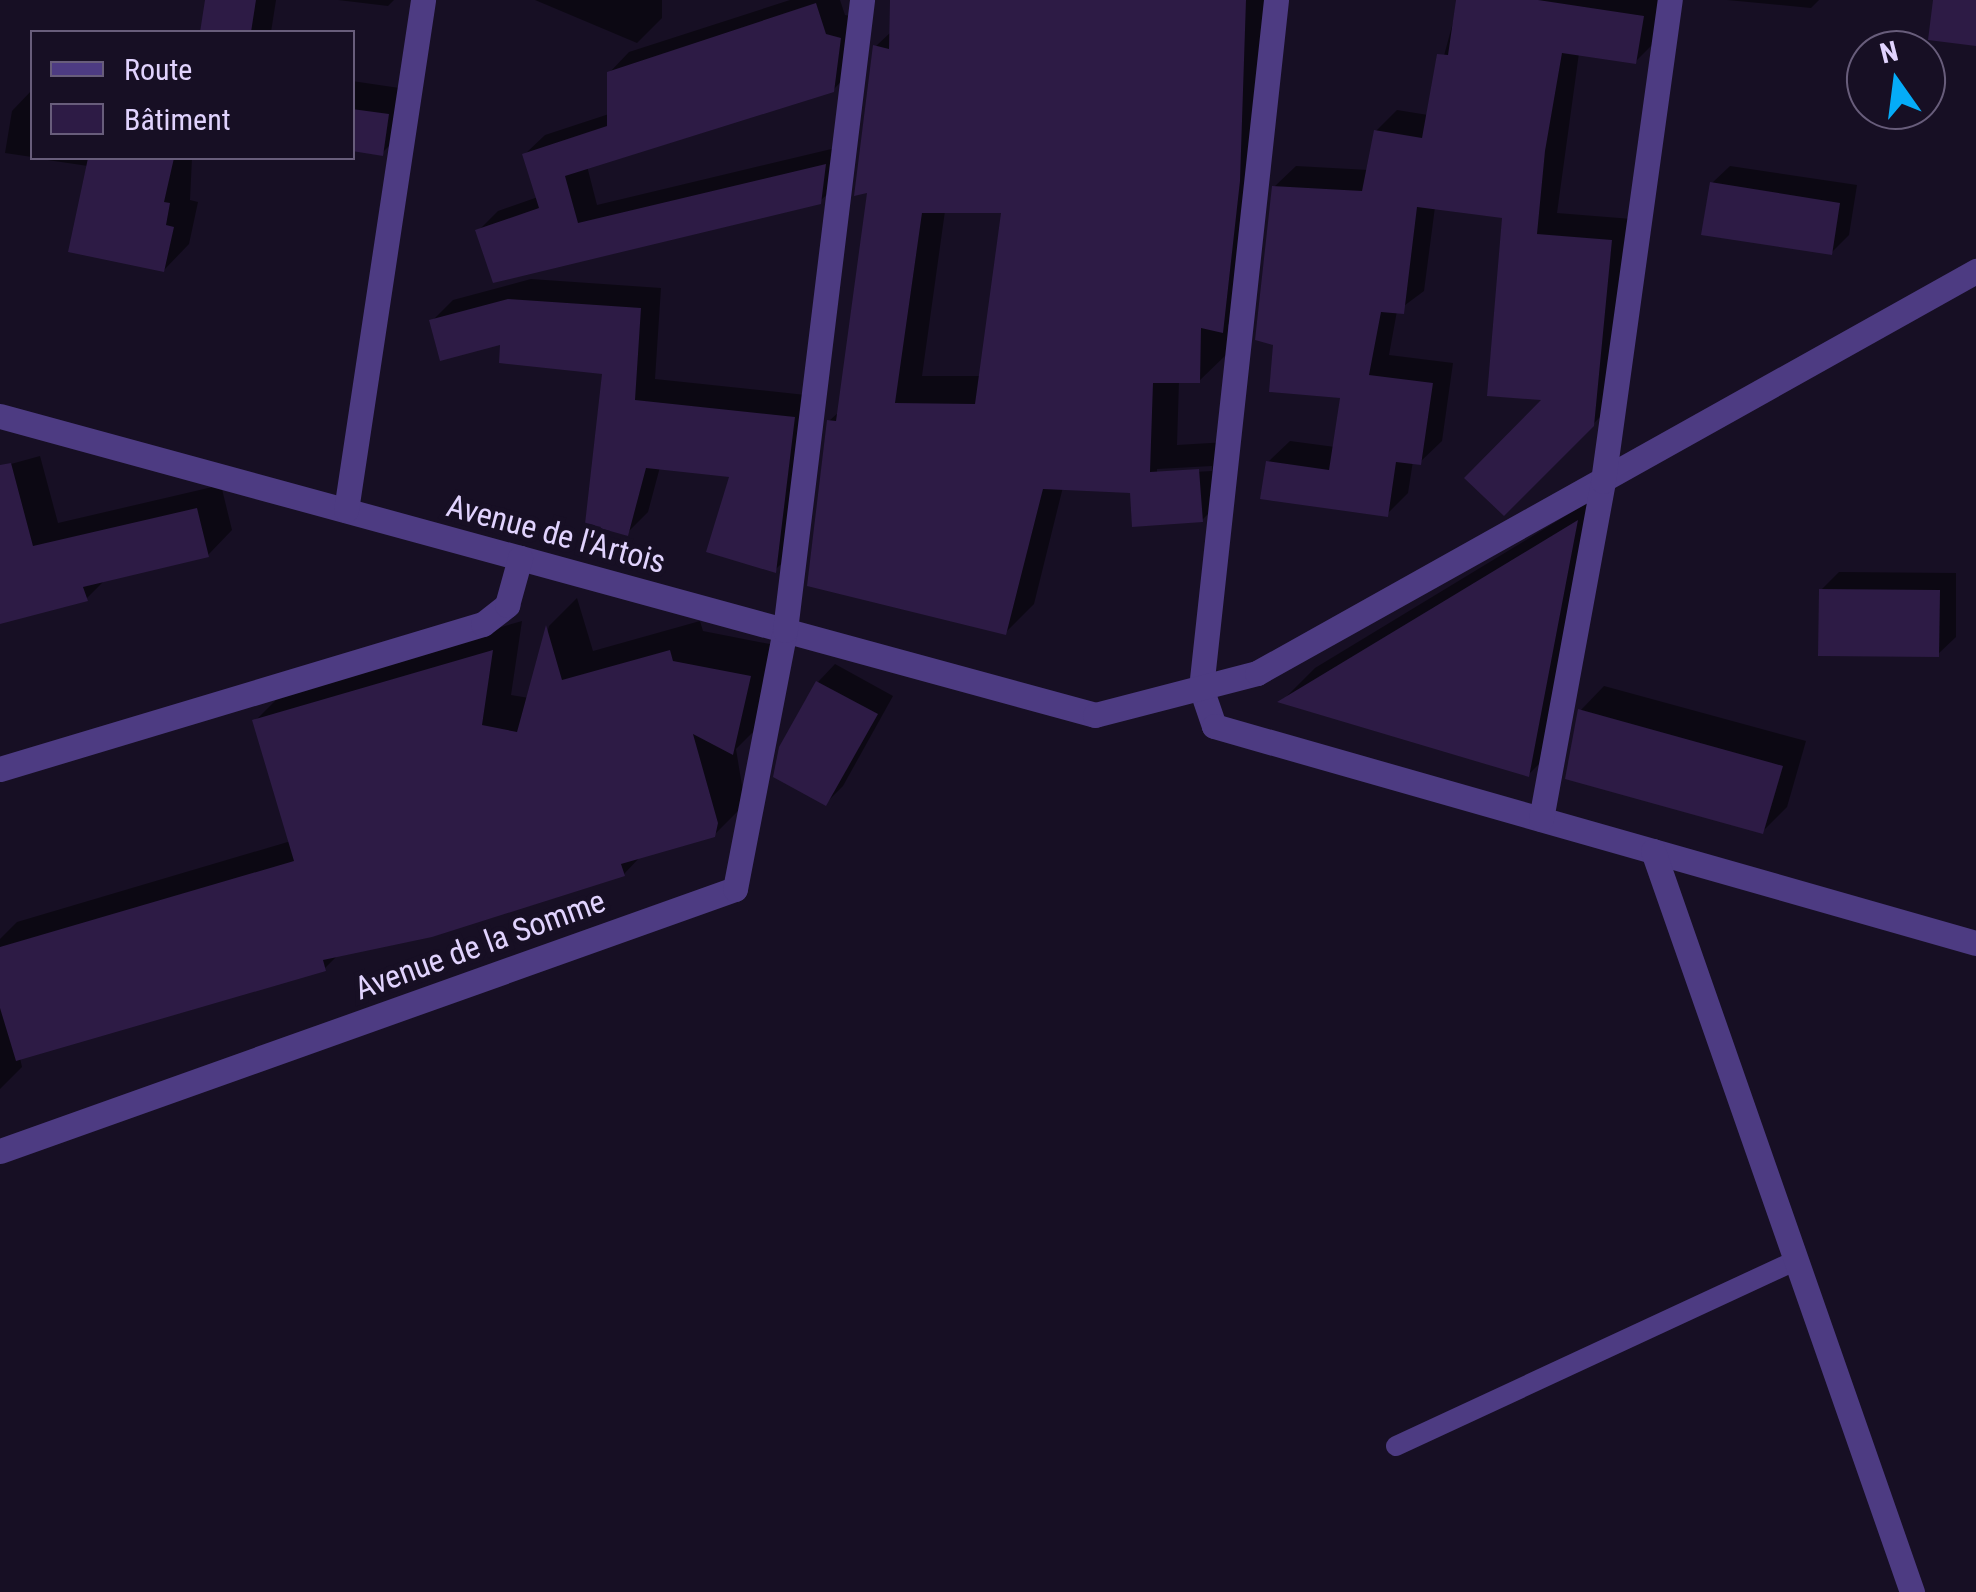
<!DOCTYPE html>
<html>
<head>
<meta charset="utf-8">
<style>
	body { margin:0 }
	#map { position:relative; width:1976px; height:1592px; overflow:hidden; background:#170f24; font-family:"Roboto Condensed",sans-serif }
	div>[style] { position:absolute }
	.shadow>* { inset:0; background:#0007 }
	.building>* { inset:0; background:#2d1b45 }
	.service>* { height:20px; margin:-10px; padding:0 10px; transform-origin:10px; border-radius:10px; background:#4d3b82 }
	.minor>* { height:25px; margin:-12.5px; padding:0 12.5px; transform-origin:12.5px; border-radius:12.5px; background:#4d3b82 }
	span { translate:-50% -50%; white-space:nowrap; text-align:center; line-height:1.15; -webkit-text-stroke:10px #170f24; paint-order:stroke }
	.street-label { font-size:32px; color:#e1d3fe }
	.legend { position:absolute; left:30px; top:30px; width:325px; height:130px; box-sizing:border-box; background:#170f24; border:2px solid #685d7b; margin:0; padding:12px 18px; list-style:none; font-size:30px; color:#e1d3fe }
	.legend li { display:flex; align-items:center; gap:20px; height:50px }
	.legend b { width:50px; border:2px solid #685d7b }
	.north { position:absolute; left:1846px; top:30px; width:100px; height:100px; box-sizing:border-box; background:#170f24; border:2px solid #685d7b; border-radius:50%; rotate:346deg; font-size:28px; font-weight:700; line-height:40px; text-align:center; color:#e1d3fe }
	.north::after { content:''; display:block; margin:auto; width:35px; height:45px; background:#05acf8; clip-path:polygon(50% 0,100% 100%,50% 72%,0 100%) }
</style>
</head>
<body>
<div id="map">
	<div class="shadow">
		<div style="clip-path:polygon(206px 0,276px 0,271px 32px,201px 32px)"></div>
		<div style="clip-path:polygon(338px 0,394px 0,388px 6px)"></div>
		<div style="clip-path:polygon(535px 0,662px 0,662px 18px,637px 43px)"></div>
		<div style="clip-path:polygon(790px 0,840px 0,845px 15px,860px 18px,853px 69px,833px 90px,587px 166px,597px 205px,844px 146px,840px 182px,819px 202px,495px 280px,478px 231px,498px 211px,538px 197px,525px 154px,545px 135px,609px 114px,609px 73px,629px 52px)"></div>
		<div style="clip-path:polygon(evenodd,893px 0,1270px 0,1251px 302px,1228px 325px,1228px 353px,1199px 381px,1179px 381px,1177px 445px,1227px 442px,1230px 492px,1202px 520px,1132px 491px,1063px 487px,1034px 604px,1006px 632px,829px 421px,840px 411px,870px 190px,875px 47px,892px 31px,893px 0,945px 211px,1004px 211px,982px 376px,922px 376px,945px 211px,893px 0,1212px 466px,1212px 471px,1157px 474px,1157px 469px,1212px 466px)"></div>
		<div style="clip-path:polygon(1459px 0,1663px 0,1657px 40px,1636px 61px,1579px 53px,1557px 213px,1632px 219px,1615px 402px,1507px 511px,1546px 398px,1504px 216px,1435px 207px,1424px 291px,1397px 311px,1389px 355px,1453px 363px,1442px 441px,1420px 462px,1413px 461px,1408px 493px,1387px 514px,1268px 462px,1290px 441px,1335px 447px,1343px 396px,1276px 343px,1274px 187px,1296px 166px,1369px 170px,1376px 131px,1397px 110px,1428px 115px)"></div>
		<div style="clip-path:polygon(1727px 0,1819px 0,1811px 8px)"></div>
		<div style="clip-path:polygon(352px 81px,413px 90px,407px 128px,382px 153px,352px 149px)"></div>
		<div style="clip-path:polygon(32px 90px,32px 157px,5px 153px,12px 111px)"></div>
		<div style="clip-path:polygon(34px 158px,192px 158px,190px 200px,198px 202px,189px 244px,164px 270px,88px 166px)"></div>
		<div style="clip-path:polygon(1730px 166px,1857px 185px,1849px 235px,1831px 253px,1712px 183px)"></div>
		<div style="clip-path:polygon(531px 279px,661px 288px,655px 379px,815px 396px,796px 549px,775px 570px,732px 475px,660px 467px,648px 512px,627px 533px,605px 372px,432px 321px,453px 300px)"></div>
		<div style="clip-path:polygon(40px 456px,58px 523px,221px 485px,232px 530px,208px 555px,106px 579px,86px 599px,0 622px,0 467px)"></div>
		<div style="clip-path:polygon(1610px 489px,1563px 740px,1529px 774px,1282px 701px,1315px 668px)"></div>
		<div style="clip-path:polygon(1839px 572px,1956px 573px,1956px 637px,1938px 654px,1821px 590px)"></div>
		<div style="clip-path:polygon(577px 598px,593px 651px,700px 621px,703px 631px,780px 646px,763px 722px,736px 749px,745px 804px,714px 835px,642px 855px,624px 874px,339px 954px,324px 969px,20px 1058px,22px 1067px,0 1089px,0 939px,17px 922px,291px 841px,255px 721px,286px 690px,522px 621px,511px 695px,529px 698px,549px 626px)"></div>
		<div style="clip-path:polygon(835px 664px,893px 696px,843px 786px,826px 803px,818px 682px)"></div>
		<div style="clip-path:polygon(1604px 686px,1806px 741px,1787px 807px,1762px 832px,1580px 711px)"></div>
	</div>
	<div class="building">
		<div style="clip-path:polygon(205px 0,256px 0,251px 32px,200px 32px)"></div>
		<div style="clip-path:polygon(evenodd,890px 0,1246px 0,1240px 181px,1223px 333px,1201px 328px,1200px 383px,1153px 383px,1150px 472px,1199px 469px,1203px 522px,1132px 527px,1130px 493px,1043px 489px,1006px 635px,807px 586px,827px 420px,836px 421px,867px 193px,854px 196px,873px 45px,889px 49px,890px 0,922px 213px,1001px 213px,975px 404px,895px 403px,922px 213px)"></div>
		<div style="clip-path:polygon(1456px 0,1538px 0,1644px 16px,1636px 64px,1562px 53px,1545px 151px,1537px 234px,1612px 240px,1594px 426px,1504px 516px,1464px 478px,1541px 400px,1487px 396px,1502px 218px,1417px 207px,1404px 314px,1381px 312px,1369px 375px,1433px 383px,1421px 465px,1396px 462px,1388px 517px,1260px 499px,1266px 461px,1329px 470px,1340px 398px,1269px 392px,1273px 345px,1255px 340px,1272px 186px,1362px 191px,1374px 130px,1422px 138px,1437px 54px,1448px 55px)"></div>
		<div style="clip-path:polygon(1933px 0,1976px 0,1976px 46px,1928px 40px)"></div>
		<div style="clip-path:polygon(816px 3px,826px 34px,841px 38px,834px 92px,565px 176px,578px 223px,826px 164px,821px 204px,493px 283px,475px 230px,539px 208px,522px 154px,607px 126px,607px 72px)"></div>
		<div style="clip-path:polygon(352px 109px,389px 114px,383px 156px,352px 151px)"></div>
		<div style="clip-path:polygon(88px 158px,174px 158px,164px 202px,170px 203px,166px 225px,174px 227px,164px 272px,68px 252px)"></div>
		<div style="clip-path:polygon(1710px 182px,1840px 203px,1832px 255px,1701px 235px)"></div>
		<div style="clip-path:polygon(508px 299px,641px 308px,635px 400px,795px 417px,776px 573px,706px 552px,729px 477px,646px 468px,628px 536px,585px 524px,602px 374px,499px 363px,500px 345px,440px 361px,429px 320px)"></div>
		<div style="clip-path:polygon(11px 463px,33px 546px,197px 508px,209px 557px,83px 587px,88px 601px,0 624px,0 465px)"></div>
		<div style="clip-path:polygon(1578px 520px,1529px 777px,1277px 702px,1431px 609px)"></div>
		<div style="clip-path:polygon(1819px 589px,1940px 590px,1939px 657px,1818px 656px)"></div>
		<div style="clip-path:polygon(546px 625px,562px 680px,670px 650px,673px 661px,751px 676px,733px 755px,693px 734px,718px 823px,715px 837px,621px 864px,625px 876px,432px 937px,323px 960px,326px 971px,16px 1061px,0 1008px,0 947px,294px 861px,252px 720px,493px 650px,482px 725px,517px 732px)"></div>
		<div style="clip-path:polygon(816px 681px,878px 714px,826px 806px,773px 777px,779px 747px)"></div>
		<div style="clip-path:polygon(1578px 709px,1783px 766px,1763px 834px,1565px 779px)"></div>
	</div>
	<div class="service">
		<div style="left:1396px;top:1446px;width:441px;rotate:-24.9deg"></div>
	</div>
	<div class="minor">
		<div style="left:1276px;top:0;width:692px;rotate:96.22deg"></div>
		<div style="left:1201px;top:688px;width:40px;rotate:71.1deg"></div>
		<div style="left:1214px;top:726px;width:792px;rotate:15.9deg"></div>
		<div style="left:0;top:416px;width:1135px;rotate:15.27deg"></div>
		<div style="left:1095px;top:715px;width:167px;rotate:-14.5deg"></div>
		<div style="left:1257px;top:673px;width:824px;rotate:-29.21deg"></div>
		<div style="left:346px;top:510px;width:516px;rotate:-81.41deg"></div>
		<div style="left:0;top:769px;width:504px;rotate:-16.71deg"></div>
		<div style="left:483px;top:624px;width:31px;rotate:-38deg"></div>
		<div style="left:507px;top:605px;width:49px;rotate:-74.5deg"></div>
		<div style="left:1541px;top:819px;width:344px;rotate:-79.6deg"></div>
		<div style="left:1603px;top:481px;width:486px;rotate:-82.1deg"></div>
		<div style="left:1653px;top:851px;width:785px;rotate:70.73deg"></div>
		<div style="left:0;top:1151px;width:780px;rotate:-19.62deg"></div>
		<div style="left:735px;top:889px;width:264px;rotate:-79.1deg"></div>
		<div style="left:785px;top:630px;width:635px;rotate:-83.03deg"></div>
	</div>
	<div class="street-label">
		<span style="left:556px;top:534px;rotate:15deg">Avenue de l'Artois</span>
		<span style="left:480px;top:945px;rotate:-20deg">Avenue de la Somme</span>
	</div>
	<ul class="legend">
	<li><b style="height:12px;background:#4d3b82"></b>Route</li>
	<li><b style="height:28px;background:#2d1b45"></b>Bâtiment</li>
	</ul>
	<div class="north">N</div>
</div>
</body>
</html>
